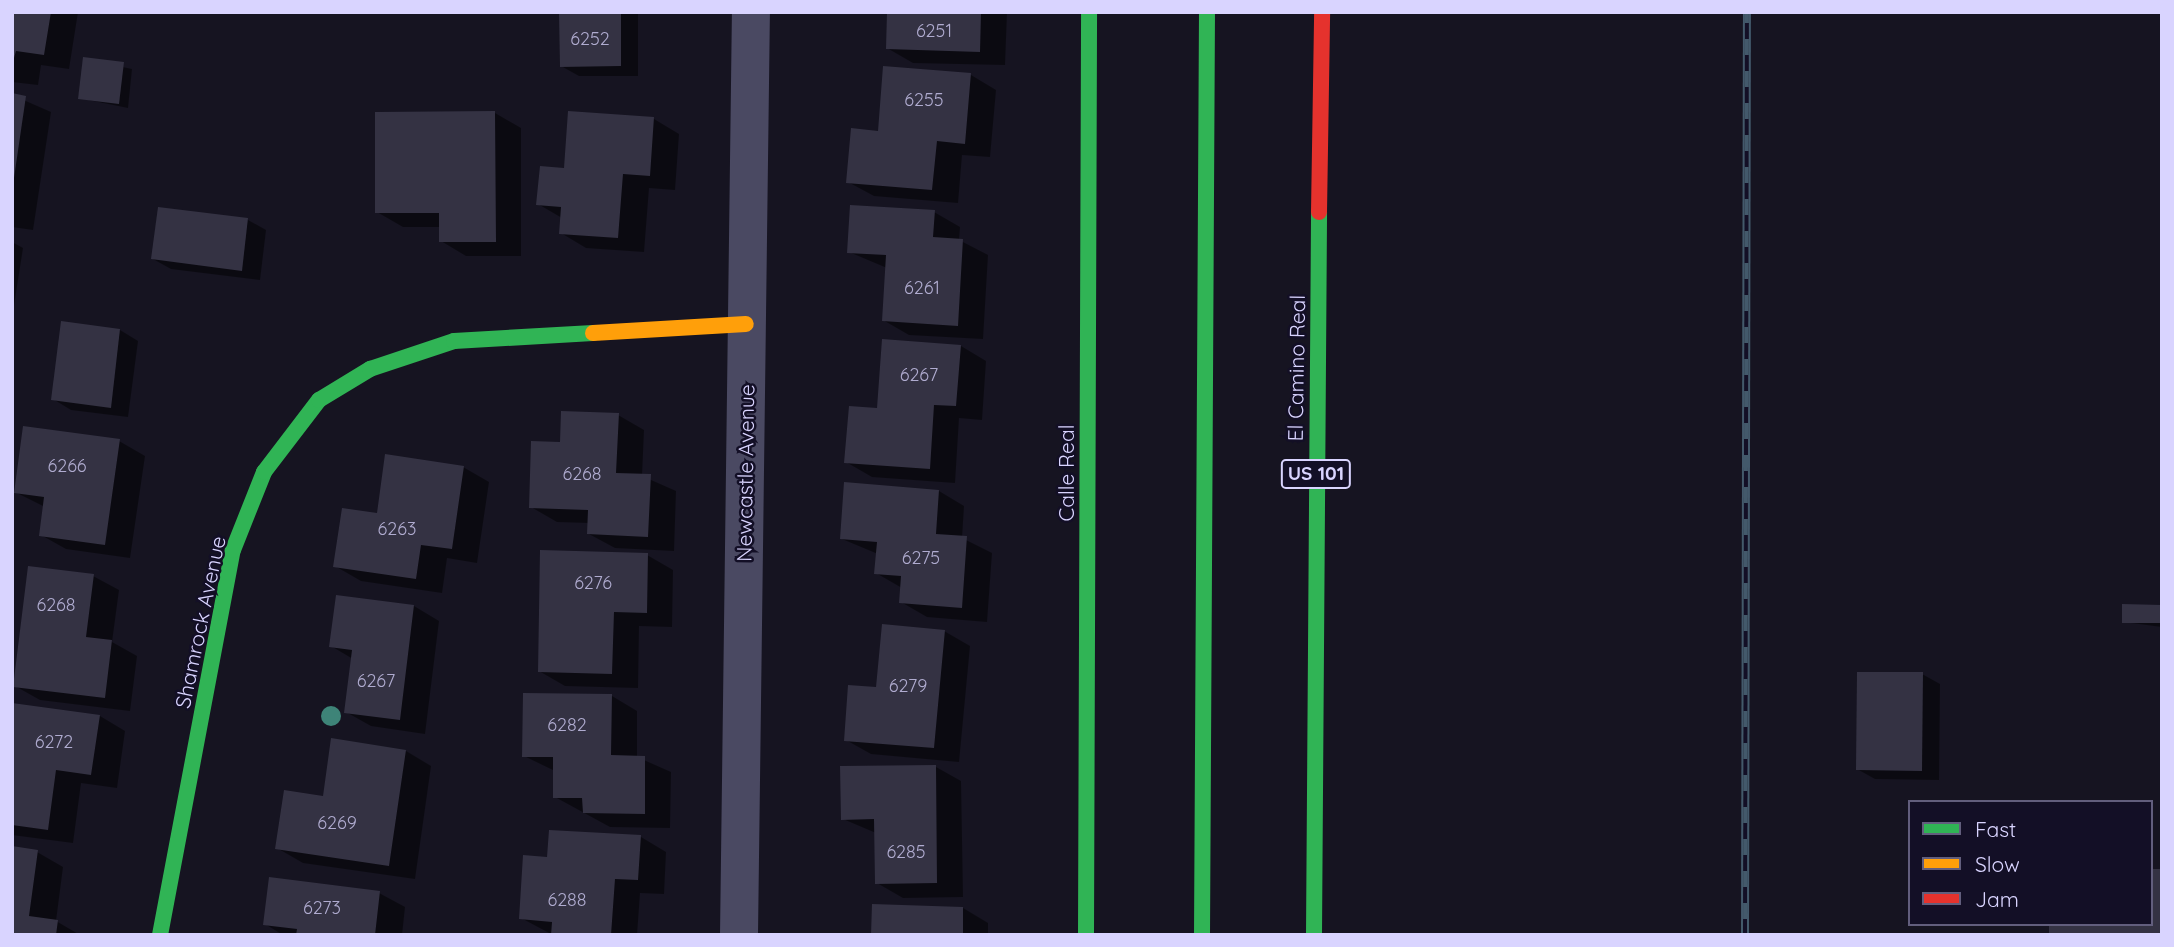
<!DOCTYPE html>
<html>
<head>
<meta charset="utf-8">
<style>
	body { margin:0 }
	#map { position:relative; width:2174px; height:947px; overflow:hidden; background:#161421; font-family:Quicksand,sans-serif }
	div>[style] { position:absolute }
	.shadow>* { inset:0; background:#0007 }
	.building>* { inset:0; background:#343243 }
	.street>* { height:38px; margin:-19px; padding:0 19px; transform-origin:19px; border-radius:19px; background:#4a4962 }
	.fast>* { height:16px; margin:-8px; padding:0 8px; transform-origin:8px; border-radius:8px; background:#30b455 }
	.slow>* { height:16px; margin:-8px; padding:0 8px; transform-origin:8px; border-radius:8px; background:#ff9f0a }
	.jam>* { height:16px; margin:-8px; padding:0 8px; transform-origin:8px; border-radius:8px; background:#e5322d }
	.rail>* { height:8px; margin-top:-4px; transform-origin:0; background:repeating-linear-gradient(90deg,#130f26 0 16px,#43596b 0 32px); box-sizing:border-box; border-block:2px solid #43596b }
	.trees>* { width:20px; height:20px; margin:-10px; border-radius:50%; background:#3e8478 }
	span { translate:-50% -50%; white-space:nowrap; text-align:center; line-height:1.15; -webkit-text-stroke:5px #130f26; paint-order:stroke }
	.number-label { font-size:18px; color:#b0acd0 }
	.number-label span { -webkit-text-stroke-width:0 }
	.shield-label span { padding:2px 5px; background:#130f26; border:2px solid; border-radius:5px; -webkit-text-stroke-width:0 }
	.shield-label { font-size:19px; color:#d9d4ff; font-weight:700 }
	.street-label { font-size:21px; color:#d9d4ff }
	.frame { position:absolute; inset:0; border:14px solid #d9d4ff; pointer-events:none }
	.legend { position:absolute; left:1908px; top:800px; width:245px; height:126px; box-sizing:border-box; background:#130f26; border:2px solid #625e7d; margin:0; padding:9px 12px; list-style:none; font-size:21px; color:#d9d4ff }
	.legend li { display:flex; align-items:center; gap:14px; height:35px }
	.legend b { width:35px; border:2px solid #625e7d }
</style>
</head>
<body>
<div id="map">
	<div class="shadow">
		<div style="clip-path:polygon(12px 12px,78px 12px,69px 69px,41px 65px,38px 85px,12px 82px)"></div>
		<div style="clip-path:polygon(561px 12px,638px 12px,638px 76px,579px 76px,561px 66px)"></div>
		<div style="clip-path:polygon(889px 12px,1007px 12px,1005px 65px,913px 63px,887px 48px)"></div>
		<div style="clip-path:polygon(84px 59px,132px 69px,128px 108px,79px 98px)"></div>
		<div style="clip-path:polygon(971px 75px,996px 90px,990px 157px,962px 155px,958px 203px,874px 196px,848px 182px,879px 132px)"></div>
		<div style="clip-path:polygon(12px 95px,51px 112px,33px 230px,12px 227px)"></div>
		<div style="clip-path:polygon(495px 113px,521px 128px,521px 256px,466px 256px,441px 241px,441px 227px,403px 227px,377px 212px)"></div>
		<div style="clip-path:polygon(654px 119px,679px 134px,675px 190px,649px 188px,644px 252px,586px 248px,561px 233px,562px 218px,538px 204px,565px 170px)"></div>
		<div style="clip-path:polygon(159px 209px,248px 220px,266px 230px,260px 280px,171px 269px,153px 259px)"></div>
		<div style="clip-path:polygon(934px 212px,960px 227px,959px 240px,988px 255px,983px 339px,909px 335px,883px 320px,887px 268px,849px 252px)"></div>
		<div style="clip-path:polygon(12px 242px,23px 248px,12px 318px)"></div>
		<div style="clip-path:polygon(120px 330px,138px 341px,128px 417px,71px 410px,53px 399px)"></div>
		<div style="clip-path:polygon(961px 346px,986px 361px,982px 420px,959px 418px,955px 483px,872px 477px,846px 462px)"></div>
		<div style="clip-path:polygon(618px 415px,644px 430px,642px 476px,676px 491px,674px 551px,615px 548px,589px 534px,590px 523px,557px 522px,531px 507px,562px 444px)"></div>
		<div style="clip-path:polygon(119px 441px,145px 456px,130px 558px,66px 549px,41px 535px,45px 507px,15px 492px)"></div>
		<div style="clip-path:polygon(463px 467px,489px 482px,477px 563px,447px 558px,442px 593px,361px 581px,335px 566px,379px 515px)"></div>
		<div style="clip-path:polygon(939px 491px,964px 506px,962px 538px,992px 553px,987px 622px,927px 617px,901px 602px,902px 588px,876px 573px,878px 554px,842px 539px)"></div>
		<div style="clip-path:polygon(647px 555px,673px 570px,672px 627px,639px 626px,638px 688px,565px 686px,539px 671px)"></div>
		<div style="clip-path:polygon(93px 576px,119px 590px,112px 642px,137px 656px,130px 711px,40px 700px,15px 686px)"></div>
		<div style="clip-path:polygon(337px 597px,414px 606px,439px 621px,425px 734px,371px 726px,346px 712px,353px 659px,331px 646px)"></div>
		<div style="clip-path:polygon(2162px 606px,2162px 627px,2124px 622px)"></div>
		<div style="clip-path:polygon(944px 631px,970px 646px,959px 762px,871px 754px,846px 740px,878px 689px)"></div>
		<div style="clip-path:polygon(1922px 674px,1940px 684px,1939px 780px,1875px 779px,1857px 769px)"></div>
		<div style="clip-path:polygon(612px 696px,637px 711px,637px 757px,671px 772px,670px 828px,610px 827px,555px 797px,555px 771px,524px 756px)"></div>
		<div style="clip-path:polygon(12px 705px,100px 716px,125px 731px,117px 788px,81px 783px,73px 843px,12px 835px)"></div>
		<div style="clip-path:polygon(406px 751px,431px 766px,415px 879px,303px 863px,277px 848px,324px 798px)"></div>
		<div style="clip-path:polygon(936px 767px,961px 781px,963px 897px,903px 898px,877px 883px,876px 833px,843px 819px)"></div>
		<div style="clip-path:polygon(641px 837px,666px 852px,664px 894px,640px 893px,637px 935px,553px 935px,521px 918px,549px 859px)"></div>
		<div style="clip-path:polygon(37px 852px,63px 867px,56px 921px,80px 935px,12px 935px)"></div>
		<div style="clip-path:polygon(379px 893px,405px 907px,402px 935px,283px 935px,265px 924px)"></div>
		<div style="clip-path:polygon(963px 908px,988px 923px,988px 935px,873px 935px)"></div>
	</div>
	<div class="building">
		<div style="clip-path:polygon(12px 12px,51px 12px,44px 55px,16px 51px,12px 65px)"></div>
		<div style="clip-path:polygon(559px 12px,621px 12px,621px 66px,560px 67px)"></div>
		<div style="clip-path:polygon(887px 12px,981px 12px,980px 52px,886px 49px)"></div>
		<div style="clip-path:polygon(83px 57px,124px 62px,119px 104px,78px 99px)"></div>
		<div style="clip-path:polygon(883px 66px,971px 73px,965px 144px,937px 141px,932px 190px,846px 183px,851px 128px,878px 131px)"></div>
		<div style="clip-path:polygon(12px 93px,26px 96px,14px 178px,12px 177px)"></div>
		<div style="clip-path:polygon(495px 111px,496px 242px,439px 242px,439px 213px,375px 213px,375px 112px)"></div>
		<div style="clip-path:polygon(568px 111px,654px 117px,650px 176px,623px 174px,618px 238px,559px 234px,561px 207px,536px 205px,540px 166px,564px 168px)"></div>
		<div style="clip-path:polygon(850px 205px,935px 210px,933px 237px,963px 239px,958px 326px,882px 321px,886px 255px,847px 253px)"></div>
		<div style="clip-path:polygon(158px 207px,248px 218px,242px 271px,151px 259px)"></div>
		<div style="clip-path:polygon(61px 321px,120px 329px,111px 408px,51px 400px)"></div>
		<div style="clip-path:polygon(882px 339px,961px 345px,956px 406px,934px 405px,930px 469px,844px 463px,849px 406px,877px 408px)"></div>
		<div style="clip-path:polygon(561px 411px,619px 413px,616px 473px,651px 474px,648px 537px,587px 534px,588px 510px,529px 508px,531px 441px,560px 442px)"></div>
		<div style="clip-path:polygon(23px 426px,120px 439px,105px 545px,39px 536px,44px 497px,14px 493px)"></div>
		<div style="clip-path:polygon(385px 454px,464px 466px,452px 549px,421px 545px,416px 579px,333px 567px,342px 508px,377px 513px)"></div>
		<div style="clip-path:polygon(844px 482px,939px 490px,936px 534px,967px 536px,962px 608px,899px 603px,901px 576px,874px 574px,877px 542px,840px 539px)"></div>
		<div style="clip-path:polygon(540px 550px,648px 553px,647px 613px,614px 612px,612px 674px,538px 672px)"></div>
		<div style="clip-path:polygon(28px 566px,94px 574px,86px 637px,112px 640px,105px 698px,13px 687px)"></div>
		<div style="clip-path:polygon(336px 595px,414px 605px,400px 720px,344px 713px,352px 650px,329px 647px)"></div>
		<div style="clip-path:polygon(2122px 604px,2162px 605px,2162px 623px,2122px 623px)"></div>
		<div style="clip-path:polygon(882px 624px,945px 630px,934px 748px,844px 741px,848px 685px,876px 687px)"></div>
		<div style="clip-path:polygon(1857px 672px,1923px 672px,1922px 771px,1856px 770px)"></div>
		<div style="clip-path:polygon(523px 693px,612px 694px,611px 755px,645px 756px,645px 814px,583px 813px,582px 798px,553px 798px,553px 757px,522px 757px)"></div>
		<div style="clip-path:polygon(12px 703px,100px 715px,91px 775px,56px 770px,48px 830px,12px 825px)"></div>
		<div style="clip-path:polygon(331px 738px,406px 750px,389px 866px,275px 849px,284px 790px,323px 796px)"></div>
		<div style="clip-path:polygon(936px 765px,937px 883px,875px 884px,874px 819px,841px 820px,840px 766px)"></div>
		<div style="clip-path:polygon(549px 830px,641px 835px,638px 880px,615px 879px,611px 935px,551px 935px,552px 922px,519px 919px,523px 855px,547px 857px)"></div>
		<div style="clip-path:polygon(12px 846px,38px 850px,29px 916px,58px 920px,56px 935px,12px 935px)"></div>
		<div style="clip-path:polygon(2151px 869px,2162px 869px,2162px 935px,2049px 935px,2049px 924px,2151px 924px)"></div>
		<div style="clip-path:polygon(269px 877px,380px 891px,375px 935px,296px 935px,297px 929px,263px 925px)"></div>
		<div style="clip-path:polygon(872px 904px,963px 907px,963px 935px,871px 935px)"></div>
	</div>
	<div class="street">
		<div style="left:739px;top:935px;width:923px;rotate:-89.26deg"></div>
	</div>
	<div class="fast">
		<div style="left:160px;top:935px;width:392px;rotate:-79.3deg"></div>
		<div style="left:233px;top:550px;width:84px;rotate:-68.3deg"></div>
		<div style="left:264px;top:472px;width:91px;rotate:-52.6deg"></div>
		<div style="left:319px;top:400px;width:60px;rotate:-31.3deg"></div>
		<div style="left:370px;top:369px;width:89px;rotate:-18.4deg"></div>
		<div style="left:454px;top:341px;width:139px;rotate:-3.3deg"></div>
		<div style="left:1086px;top:935px;width:923px;rotate:-89.81deg"></div>
		<div style="left:1202px;top:935px;width:923px;rotate:-89.69deg"></div>
		<div style="left:1314px;top:935px;width:723px;rotate:-89.6deg"></div>
	</div>
	<div class="slow">
		<div style="left:593px;top:333px;width:153px;rotate:-3.4deg"></div>
	</div>
	<div class="jam">
		<div style="left:1319px;top:212px;width:200px;rotate:-89.1deg"></div>
	</div>
	<div class="rail">
		<div style="left:1745px;top:935px;width:923px;rotate:-89.88deg"></div>
	</div>
	<div class="trees">
		<div style="left:331px;top:716px"></div>
	</div>
	<div class="number-label">
		<span style="left:934px;top:31px">6251</span>
		<span style="left:590px;top:39px">6252</span>
		<span style="left:924px;top:100px">6255</span>
		<span style="left:922px;top:288px">6261</span>
		<span style="left:919px;top:375px">6267</span>
		<span style="left:67px;top:466px">6266</span>
		<span style="left:582px;top:474px">6268</span>
		<span style="left:397px;top:529px">6263</span>
		<span style="left:921px;top:558px">6275</span>
		<span style="left:593px;top:583px">6276</span>
		<span style="left:56px;top:605px">6268</span>
		<span style="left:376px;top:681px">6267</span>
		<span style="left:908px;top:686px">6279</span>
		<span style="left:567px;top:725px">6282</span>
		<span style="left:54px;top:742px">6272</span>
		<span style="left:337px;top:823px">6269</span>
		<span style="left:906px;top:852px">6285</span>
		<span style="left:567px;top:900px">6288</span>
		<span style="left:322px;top:908px">6273</span>
	</div>
	<div class="shield-label">
		<span style="left:1316px;top:474px">US 101</span>
	</div>
	<div class="street-label">
		<span style="left:1296px;top:368px;rotate:-89deg">El Camino Real</span>
		<span style="left:745px;top:473px;rotate:-89deg">Newcastle Avenue</span>
		<span style="left:1066px;top:473px;rotate:-90deg">Calle Real</span>
		<span style="left:200px;top:622px;rotate:-78deg">Shamrock Avenue</span>
	</div>
	<div class="frame"></div>
	<ul class="legend">
	<li><b style="height:9px;background:#30b455"></b>Fast</li>
	<li><b style="height:9px;background:#ff9f0a"></b>Slow</li>
	<li><b style="height:9px;background:#e5322d"></b>Jam</li>
	</ul>
</div>
</body>
</html>
